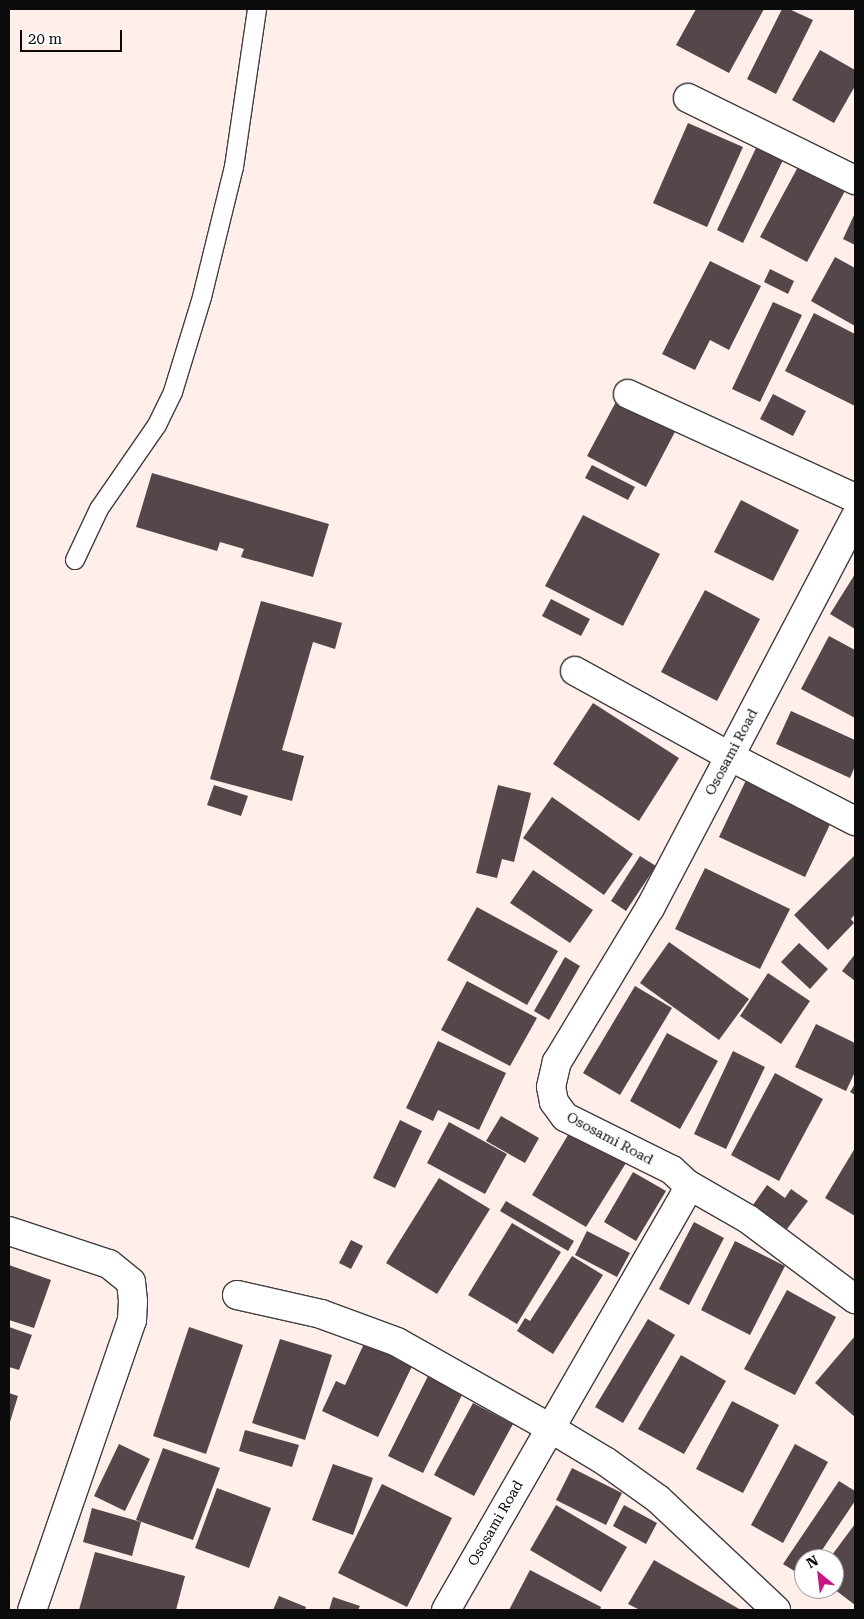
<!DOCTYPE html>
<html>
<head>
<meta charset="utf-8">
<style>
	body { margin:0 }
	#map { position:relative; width:864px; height:1619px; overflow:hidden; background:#ffeee9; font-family:"Roboto Serif",serif }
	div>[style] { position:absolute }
	.building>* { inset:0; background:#554649 }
	.roads { filter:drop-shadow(1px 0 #3e3e3e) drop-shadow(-1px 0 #3e3e3e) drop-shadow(0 1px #3e3e3e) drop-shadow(0 -1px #3e3e3e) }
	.service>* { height:18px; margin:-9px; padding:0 9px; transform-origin:9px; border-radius:9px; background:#fff }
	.minor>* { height:28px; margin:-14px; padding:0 14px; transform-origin:14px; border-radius:14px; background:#fff }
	span { translate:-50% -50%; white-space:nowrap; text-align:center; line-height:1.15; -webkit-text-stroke:5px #fff; paint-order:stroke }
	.street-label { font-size:14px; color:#0b0b0b }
	.frame { position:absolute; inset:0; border:10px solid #0b0b0b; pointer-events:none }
	.north { position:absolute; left:794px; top:1549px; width:50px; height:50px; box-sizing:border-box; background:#fff; border:1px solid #9d9d9d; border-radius:50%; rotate:331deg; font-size:14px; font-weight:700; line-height:20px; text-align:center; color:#0b0b0b }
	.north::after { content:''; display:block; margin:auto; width:18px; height:22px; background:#c81685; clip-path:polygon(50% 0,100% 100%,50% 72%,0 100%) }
	.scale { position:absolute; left:20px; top:30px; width:102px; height:22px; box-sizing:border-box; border:2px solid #0b0b0b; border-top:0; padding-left:6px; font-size:15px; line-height:18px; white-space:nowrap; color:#0b0b0b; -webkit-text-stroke:4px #fff; paint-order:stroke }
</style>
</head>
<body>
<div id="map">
	<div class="building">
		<div style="clip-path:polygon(696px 9px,764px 9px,729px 73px,676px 45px)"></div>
		<div style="clip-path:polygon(782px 9px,789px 9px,813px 20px,776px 94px,747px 79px)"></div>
		<div style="clip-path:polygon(820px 50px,855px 70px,855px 86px,834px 123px,792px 100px)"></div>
		<div style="clip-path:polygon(688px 123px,743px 147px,707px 227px,653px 203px)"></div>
		<div style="clip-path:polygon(756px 148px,783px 160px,743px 243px,717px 230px)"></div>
		<div style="clip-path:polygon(799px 165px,846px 189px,807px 262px,760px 237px)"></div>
		<div style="clip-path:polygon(855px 213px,855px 245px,843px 239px)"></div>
		<div style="clip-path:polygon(835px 257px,855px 268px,855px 326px,811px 301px)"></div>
		<div style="clip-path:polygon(710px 261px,761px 286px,729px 350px,710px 340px,695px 370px,662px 354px)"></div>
		<div style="clip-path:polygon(770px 269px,794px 281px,788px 294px,764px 282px)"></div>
		<div style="clip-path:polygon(773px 302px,802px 315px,760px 402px,732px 389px)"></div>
		<div style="clip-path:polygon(814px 313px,855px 334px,855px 406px,785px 371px)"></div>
		<div style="clip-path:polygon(773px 394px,806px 411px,793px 436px,760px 419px)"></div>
		<div style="clip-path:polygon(618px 398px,677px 428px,646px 487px,587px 456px)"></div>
		<div style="clip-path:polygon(592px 465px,635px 487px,628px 500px,585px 478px)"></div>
		<div style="clip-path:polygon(152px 473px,329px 524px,313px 577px,241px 557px,244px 549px,220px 542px,217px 551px,136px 527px)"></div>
		<div style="clip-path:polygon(741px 500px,799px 530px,773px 581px,714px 552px)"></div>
		<div style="clip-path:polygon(583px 515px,660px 554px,623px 626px,545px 586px)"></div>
		<div style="clip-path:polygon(855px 574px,855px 629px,830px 614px)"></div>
		<div style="clip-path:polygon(705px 590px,760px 619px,717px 701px,661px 672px)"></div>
		<div style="clip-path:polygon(551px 599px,590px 619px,581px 636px,542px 616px)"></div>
		<div style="clip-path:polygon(261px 601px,342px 623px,335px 649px,313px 642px,282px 750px,304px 756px,292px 801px,210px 779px)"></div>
		<div style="clip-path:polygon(829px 636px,855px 650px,855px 718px,801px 689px)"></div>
		<div style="clip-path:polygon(593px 703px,679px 758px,639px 821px,553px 764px)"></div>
		<div style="clip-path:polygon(791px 711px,855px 740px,855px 766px,850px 778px,776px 744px)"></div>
		<div style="clip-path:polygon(748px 776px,834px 816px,805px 877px,719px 837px)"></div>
		<div style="clip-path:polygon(214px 785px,248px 796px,241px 816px,207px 805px)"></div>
		<div style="clip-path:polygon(498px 785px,531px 793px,514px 862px,502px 859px,497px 878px,476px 873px)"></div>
		<div style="clip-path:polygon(552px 797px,633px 854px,604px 895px,523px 838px)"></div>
		<div style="clip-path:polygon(855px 855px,855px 914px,851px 919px,854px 923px,828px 950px,794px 915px)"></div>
		<div style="clip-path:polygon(640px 856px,656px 866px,626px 911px,611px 901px)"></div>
		<div style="clip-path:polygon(705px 868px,790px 909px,760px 969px,675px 929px)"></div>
		<div style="clip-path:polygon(533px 870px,593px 910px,570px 943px,510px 903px)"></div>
		<div style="clip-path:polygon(477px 907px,558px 951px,527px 1005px,447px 960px)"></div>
		<div style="clip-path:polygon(669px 942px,749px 999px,719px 1040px,640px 983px)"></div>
		<div style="clip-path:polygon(799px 943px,828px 969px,810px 989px,781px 962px)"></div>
		<div style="clip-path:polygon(855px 954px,855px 981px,842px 971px)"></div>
		<div style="clip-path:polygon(565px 957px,580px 966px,549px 1020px,534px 1011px)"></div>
		<div style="clip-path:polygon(768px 973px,810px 1001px,781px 1044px,740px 1016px)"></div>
		<div style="clip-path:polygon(467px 981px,537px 1018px,510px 1066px,441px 1030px)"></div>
		<div style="clip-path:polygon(635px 986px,672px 1008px,620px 1095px,583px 1073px)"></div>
		<div style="clip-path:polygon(816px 1024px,855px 1043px,855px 1072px,846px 1091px,795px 1067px)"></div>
		<div style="clip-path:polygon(667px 1033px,718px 1061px,680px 1129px,630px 1101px)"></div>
		<div style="clip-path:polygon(438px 1041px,506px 1073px,479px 1130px,438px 1110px,433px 1121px,406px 1108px)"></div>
		<div style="clip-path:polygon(733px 1051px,765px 1067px,726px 1149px,694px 1134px)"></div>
		<div style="clip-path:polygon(775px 1073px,823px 1099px,779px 1181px,731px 1155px)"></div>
		<div style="clip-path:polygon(855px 1084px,855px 1095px,850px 1092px)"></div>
		<div style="clip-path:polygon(501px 1116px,539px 1138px,525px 1163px,486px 1141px)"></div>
		<div style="clip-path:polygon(400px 1120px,422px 1131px,395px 1188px,373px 1178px)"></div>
		<div style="clip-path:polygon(449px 1122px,507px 1154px,485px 1194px,427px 1163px)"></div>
		<div style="clip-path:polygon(571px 1130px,626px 1163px,586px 1227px,532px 1195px)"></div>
		<div style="clip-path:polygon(855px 1148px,855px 1216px,825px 1198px)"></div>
		<div style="clip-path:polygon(633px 1172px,666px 1191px,636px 1241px,604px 1222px)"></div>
		<div style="clip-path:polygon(439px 1178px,490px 1209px,437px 1294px,386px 1263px)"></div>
		<div style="clip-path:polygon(767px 1185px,785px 1198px,791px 1189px,808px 1201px,787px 1229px,753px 1205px)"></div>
		<div style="clip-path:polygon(506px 1201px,574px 1241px,568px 1251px,500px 1211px)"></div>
		<div style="clip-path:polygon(694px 1222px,724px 1238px,689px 1305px,659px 1289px)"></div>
		<div style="clip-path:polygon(512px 1223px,561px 1252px,517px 1324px,468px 1295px)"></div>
		<div style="clip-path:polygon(587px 1231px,630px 1253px,617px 1277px,575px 1255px)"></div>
		<div style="clip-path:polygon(351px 1240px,363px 1246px,351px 1269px,339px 1263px)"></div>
		<div style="clip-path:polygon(735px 1241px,785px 1266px,750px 1335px,701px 1310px)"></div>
		<div style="clip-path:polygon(572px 1256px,603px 1275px,553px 1354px,517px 1331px,525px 1318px,530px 1321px)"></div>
		<div style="clip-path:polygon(9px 1265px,51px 1280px,34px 1328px,9px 1320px)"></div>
		<div style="clip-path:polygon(787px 1290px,836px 1317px,795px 1395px,744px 1369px)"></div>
		<div style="clip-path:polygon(648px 1319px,675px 1335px,623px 1423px,595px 1407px)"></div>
		<div style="clip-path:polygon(9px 1327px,32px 1335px,19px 1370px,9px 1367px)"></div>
		<div style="clip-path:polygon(189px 1327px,243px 1345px,206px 1454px,153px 1436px)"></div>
		<div style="clip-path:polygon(368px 1335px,416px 1358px,378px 1437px,322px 1411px,336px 1381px,345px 1385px)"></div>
		<div style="clip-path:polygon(855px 1336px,855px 1417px,815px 1383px)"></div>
		<div style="clip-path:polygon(280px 1339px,332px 1355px,305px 1440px,252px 1423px)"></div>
		<div style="clip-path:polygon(681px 1355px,726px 1381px,684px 1454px,638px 1429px)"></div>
		<div style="clip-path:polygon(428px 1376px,463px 1393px,423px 1473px,388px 1456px)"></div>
		<div style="clip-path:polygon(9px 1393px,18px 1396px,9px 1425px)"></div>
		<div style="clip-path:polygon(732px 1401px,779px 1425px,743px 1493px,696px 1469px)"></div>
		<div style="clip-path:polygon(473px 1403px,513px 1424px,474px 1496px,434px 1475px)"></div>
		<div style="clip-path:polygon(245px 1430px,299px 1445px,292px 1467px,239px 1451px)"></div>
		<div style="clip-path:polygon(119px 1444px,150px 1459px,125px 1511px,94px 1496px)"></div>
		<div style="clip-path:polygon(795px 1444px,828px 1462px,783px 1543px,751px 1525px)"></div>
		<div style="clip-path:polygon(163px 1448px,220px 1468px,193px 1540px,136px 1520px)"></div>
		<div style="clip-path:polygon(333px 1464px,373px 1478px,353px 1535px,312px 1520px)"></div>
		<div style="clip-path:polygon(572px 1468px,622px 1493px,606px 1525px,556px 1500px)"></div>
		<div style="clip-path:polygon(839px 1481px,855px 1491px,855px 1501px,816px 1559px,804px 1559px,804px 1577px,783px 1564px)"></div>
		<div style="clip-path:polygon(382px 1484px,452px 1518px,407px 1607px,338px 1573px)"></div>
		<div style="clip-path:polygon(217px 1488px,271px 1508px,249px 1568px,195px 1548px)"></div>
		<div style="clip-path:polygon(556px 1505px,627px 1547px,601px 1592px,530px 1550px)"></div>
		<div style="clip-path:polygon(624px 1505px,657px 1523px,646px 1544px,613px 1526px)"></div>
		<div style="clip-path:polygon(92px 1508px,141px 1522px,132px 1556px,83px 1542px)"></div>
		<div style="clip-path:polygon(855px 1524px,855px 1605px,834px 1589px,834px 1559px,829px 1559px)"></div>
		<div style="clip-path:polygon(95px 1552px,185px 1576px,176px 1610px,79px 1610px)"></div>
		<div style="clip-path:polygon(654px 1560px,741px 1610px,640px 1610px,628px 1604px)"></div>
		<div style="clip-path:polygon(530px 1570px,601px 1607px,600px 1610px,509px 1610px)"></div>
		<div style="clip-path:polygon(279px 1596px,306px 1607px,305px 1610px,273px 1610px)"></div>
		<div style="clip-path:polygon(333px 1597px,360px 1606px,358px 1610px,329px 1610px)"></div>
	</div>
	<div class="roads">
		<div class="service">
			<div style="left:75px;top:560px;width:56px;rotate:-64.8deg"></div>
			<div style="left:99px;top:509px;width:102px;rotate:-55.4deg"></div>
			<div style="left:157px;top:425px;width:37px;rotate:-64deg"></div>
			<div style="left:173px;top:392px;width:99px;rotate:-73deg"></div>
			<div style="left:202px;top:297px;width:134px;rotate:-76.2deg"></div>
			<div style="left:234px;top:167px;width:160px;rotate:-81.7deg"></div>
		</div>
		<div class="minor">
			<div style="left:688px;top:98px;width:186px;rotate:26.2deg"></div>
			<div style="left:628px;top:394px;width:250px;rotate:24.6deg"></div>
			<div style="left:575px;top:671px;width:176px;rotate:28.9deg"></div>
			<div style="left:729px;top:756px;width:142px;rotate:27.3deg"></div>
			<div style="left:687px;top:1184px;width:70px;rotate:29.8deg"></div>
			<div style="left:748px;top:1219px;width:134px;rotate:36.8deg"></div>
			<div style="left:9px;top:1231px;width:105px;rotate:18.3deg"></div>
			<div style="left:109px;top:1264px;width:28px;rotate:39deg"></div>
			<div style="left:131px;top:1282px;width:19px;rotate:84deg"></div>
			<div style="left:133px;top:1301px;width:19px;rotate:93deg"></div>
			<div style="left:132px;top:1320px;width:307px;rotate:109deg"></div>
			<div style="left:237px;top:1295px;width:86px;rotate:12.7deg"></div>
			<div style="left:321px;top:1314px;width:81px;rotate:20.2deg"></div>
			<div style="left:397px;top:1342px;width:176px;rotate:29.3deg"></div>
			<div style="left:550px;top:1428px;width:64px;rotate:31deg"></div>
			<div style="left:605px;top:1461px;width:65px;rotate:35.6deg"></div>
			<div style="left:658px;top:1499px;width:162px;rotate:43.2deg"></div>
			<div style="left:446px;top:1610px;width:480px;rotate:-60.1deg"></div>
			<div style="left:685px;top:1194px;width:10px;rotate:-79deg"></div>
			<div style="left:687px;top:1184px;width:21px;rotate:-137deg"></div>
			<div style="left:672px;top:1170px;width:119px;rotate:-153.6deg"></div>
			<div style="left:565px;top:1117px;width:19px;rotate:-126deg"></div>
			<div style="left:554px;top:1102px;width:15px;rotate:-101deg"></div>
			<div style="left:551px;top:1087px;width:26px;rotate:-77deg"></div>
			<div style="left:557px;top:1062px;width:180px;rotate:-58.9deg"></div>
			<div style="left:650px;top:908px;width:441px;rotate:-62.3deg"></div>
		</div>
	</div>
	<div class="street-label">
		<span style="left:731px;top:752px;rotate:-62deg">Ososami Road</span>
		<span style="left:610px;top:1138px;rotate:28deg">Ososami Road</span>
		<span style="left:495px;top:1523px;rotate:-60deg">Ososami Road</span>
	</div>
	<div class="frame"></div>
	<div class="north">N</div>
	<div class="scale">20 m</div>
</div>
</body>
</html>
